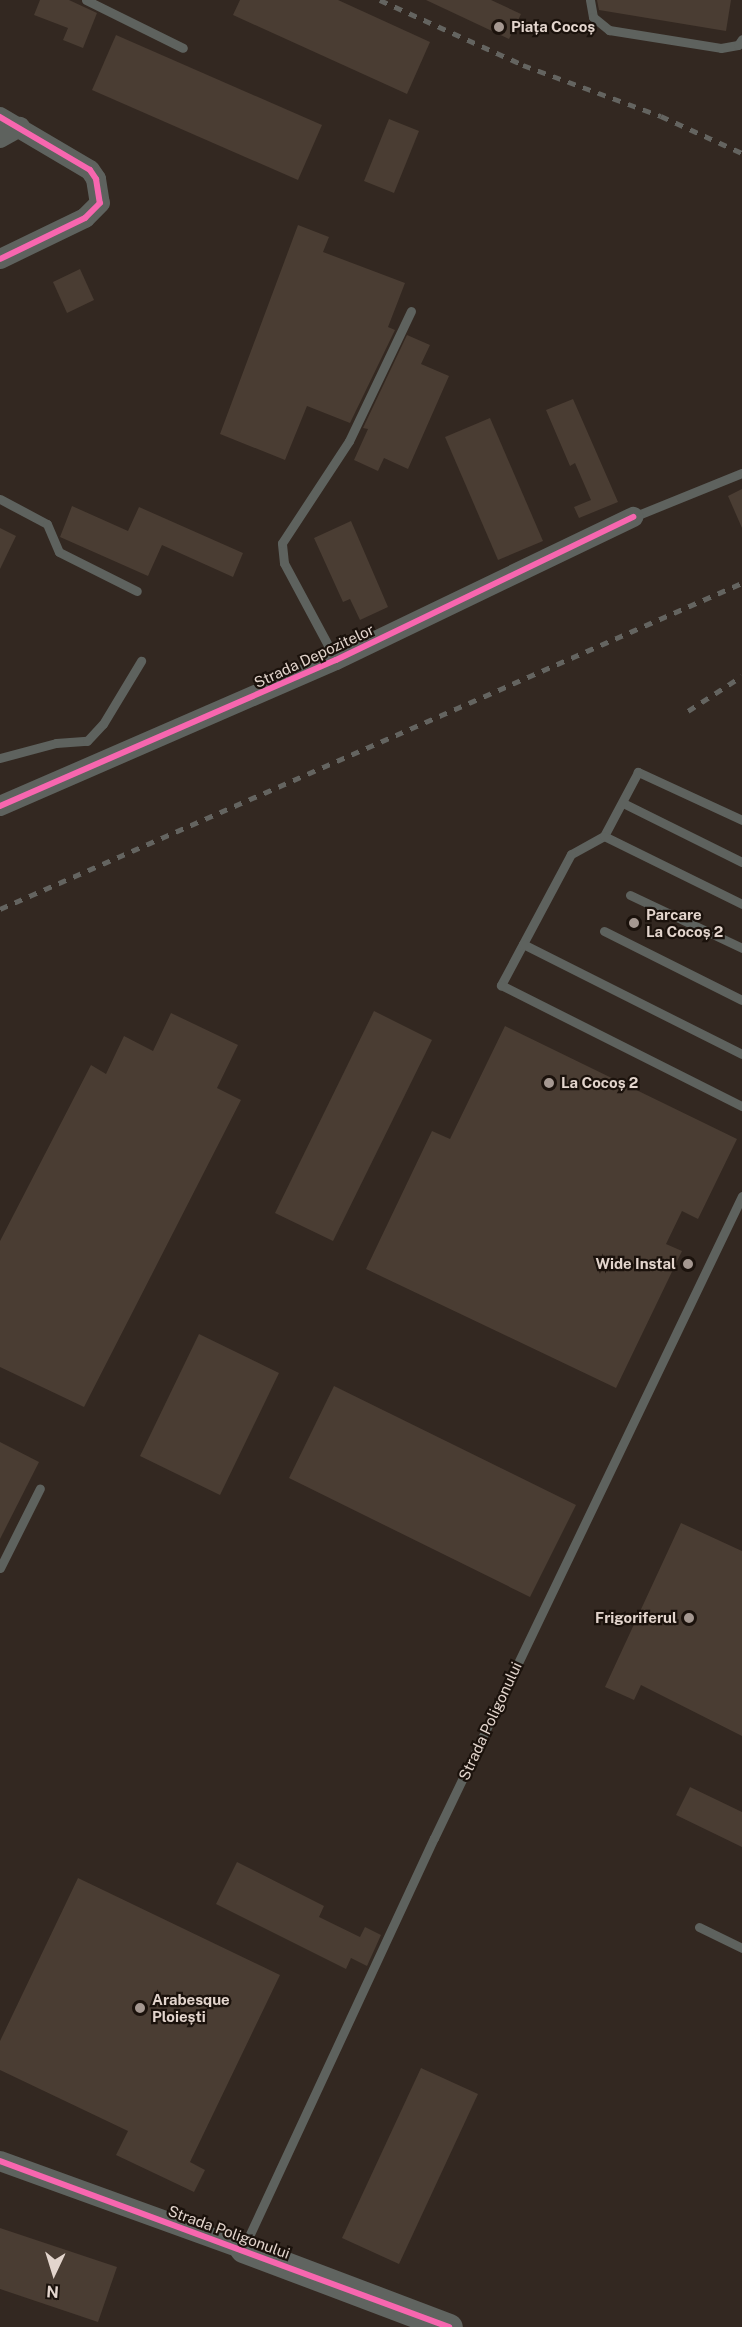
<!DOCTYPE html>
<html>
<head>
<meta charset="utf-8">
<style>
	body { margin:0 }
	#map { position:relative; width:742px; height:2327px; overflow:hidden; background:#332821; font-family:"Public Sans",sans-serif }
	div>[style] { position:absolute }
	.building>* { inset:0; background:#4a3d33 }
	.lane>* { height:9px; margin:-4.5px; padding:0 4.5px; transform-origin:4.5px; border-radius:4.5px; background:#5e625e }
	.street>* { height:20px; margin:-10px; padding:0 10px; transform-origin:10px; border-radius:10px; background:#5e625e }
	.secondary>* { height:27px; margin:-13.5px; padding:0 13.5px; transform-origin:13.5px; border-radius:13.5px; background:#606460 }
	.rail>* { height:4.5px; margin-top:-2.25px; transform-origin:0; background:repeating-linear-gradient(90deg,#646460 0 8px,transparent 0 16px) }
	.cycleway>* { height:6px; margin:-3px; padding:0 3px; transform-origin:3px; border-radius:3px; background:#f766af }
	.dots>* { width:16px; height:16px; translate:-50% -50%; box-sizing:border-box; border:3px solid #1b120c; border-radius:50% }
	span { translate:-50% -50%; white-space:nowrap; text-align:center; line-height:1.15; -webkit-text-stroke:4.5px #1b120c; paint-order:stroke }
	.poi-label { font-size:15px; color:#e3d5cd; font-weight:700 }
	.left { translate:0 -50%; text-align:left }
	.right { translate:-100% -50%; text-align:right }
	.street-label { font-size:15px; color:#e3d5cd }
	.north { position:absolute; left:24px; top:2243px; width:60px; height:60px; -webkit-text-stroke:4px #1b120c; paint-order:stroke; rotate:184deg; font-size:16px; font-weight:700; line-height:24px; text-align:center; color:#e3d5cd }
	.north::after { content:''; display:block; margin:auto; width:21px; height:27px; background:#e3d5cd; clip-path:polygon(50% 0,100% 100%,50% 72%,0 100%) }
</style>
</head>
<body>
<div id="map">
	<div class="building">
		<div style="clip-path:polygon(40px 0,69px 0,97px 13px,83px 48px,63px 40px,68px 28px,34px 15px)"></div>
		<div style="clip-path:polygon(240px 0,338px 0,430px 42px,407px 94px,233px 15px)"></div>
		<div style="clip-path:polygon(426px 0,491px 0,521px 14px,509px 39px)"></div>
		<div style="clip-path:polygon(597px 0,731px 0,726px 31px,599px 10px)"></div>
		<div style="clip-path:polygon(116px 35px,322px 125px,298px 180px,92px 90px)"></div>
		<div style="clip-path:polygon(389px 119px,419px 131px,394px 193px,364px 181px)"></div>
		<div style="clip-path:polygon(298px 225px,329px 237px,323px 252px,405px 283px,388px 327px,395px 330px,350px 423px,307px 406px,285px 460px,220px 434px)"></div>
		<div style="clip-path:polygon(80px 269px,94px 300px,67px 313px,53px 282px)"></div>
		<div style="clip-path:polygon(407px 335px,430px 345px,421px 364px,449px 376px,408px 469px,384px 458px,378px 471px,354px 460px,368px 429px,363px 428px)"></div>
		<div style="clip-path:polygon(573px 399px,618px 502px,579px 518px,574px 507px,591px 500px,575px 463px,570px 466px,546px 410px)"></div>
		<div style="clip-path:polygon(490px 418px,543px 541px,498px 560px,445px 437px)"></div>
		<div style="clip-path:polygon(742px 489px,742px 528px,728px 496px)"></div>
		<div style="clip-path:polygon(72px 506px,128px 531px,139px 507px,243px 553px,233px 577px,162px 545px,148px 576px,60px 537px)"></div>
		<div style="clip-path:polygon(351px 521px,388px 607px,360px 620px,350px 599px,343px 602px,314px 538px)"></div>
		<div style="clip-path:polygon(0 528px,16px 536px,0 569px)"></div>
		<div style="clip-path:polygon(374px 1011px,432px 1040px,333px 1241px,275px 1213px)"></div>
		<div style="clip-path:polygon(171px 1013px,238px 1045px,217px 1088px,241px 1100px,84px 1407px,0 1367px,0 1241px,91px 1065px,106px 1074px,124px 1036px,153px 1051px)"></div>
		<div style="clip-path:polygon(505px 1026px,737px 1139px,698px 1219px,682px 1211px,666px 1244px,682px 1251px,616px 1388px,366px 1269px,432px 1131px,450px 1139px)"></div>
		<div style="clip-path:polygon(199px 1334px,279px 1373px,220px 1495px,140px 1456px)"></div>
		<div style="clip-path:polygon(334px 1386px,576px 1505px,530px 1597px,289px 1478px)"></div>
		<div style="clip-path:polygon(0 1442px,39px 1462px,0 1539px)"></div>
		<div style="clip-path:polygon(681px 1523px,742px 1551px,742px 1736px,641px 1685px,634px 1700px,605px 1687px)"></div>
		<div style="clip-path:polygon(690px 1787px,742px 1812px,742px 1847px,676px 1815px)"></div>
		<div style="clip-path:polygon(237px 1862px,324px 1906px,319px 1917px,360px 1937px,365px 1927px,381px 1935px,367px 1966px,351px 1958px,346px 1969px,216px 1904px)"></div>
		<div style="clip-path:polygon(78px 1878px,280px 1975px,190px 2162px,205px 2170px,194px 2192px,116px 2155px,128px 2131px,0 2070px,0 2041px)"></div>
		<div style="clip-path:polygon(421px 2068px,478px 2094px,399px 2264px,342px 2238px)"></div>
		<div style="clip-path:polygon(0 2228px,117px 2267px,98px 2322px,0 2289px)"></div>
	</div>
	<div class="lane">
		<div style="left:86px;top:0;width:108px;rotate:26.3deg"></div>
		<div style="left:590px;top:0;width:17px;rotate:80deg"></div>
		<div style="left:593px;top:17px;width:21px;rotate:39deg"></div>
		<div style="left:609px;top:30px;width:113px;rotate:9.1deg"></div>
		<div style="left:721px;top:48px;width:17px;rotate:-10deg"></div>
		<div style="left:738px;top:45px;width:7px;rotate:-56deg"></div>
		<div style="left:0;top:499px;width:53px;rotate:28deg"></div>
		<div style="left:47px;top:524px;width:30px;rotate:67deg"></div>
		<div style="left:59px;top:552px;width:87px;rotate:26.6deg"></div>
		<div style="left:633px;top:517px;width:118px;rotate:-22deg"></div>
		<div style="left:336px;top:660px;width:110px;rotate:-118.2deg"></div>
		<div style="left:284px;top:563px;width:20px;rotate:-96deg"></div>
		<div style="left:282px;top:543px;width:122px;rotate:-56.7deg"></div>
		<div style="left:349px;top:441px;width:144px;rotate:-64.5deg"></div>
		<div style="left:0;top:758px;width:58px;rotate:-15deg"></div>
		<div style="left:56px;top:743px;width:31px;rotate:-4deg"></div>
		<div style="left:87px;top:741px;width:23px;rotate:-47deg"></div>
		<div style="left:103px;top:724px;width:74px;rotate:-58.9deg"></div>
		<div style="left:623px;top:803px;width:133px;rotate:26.4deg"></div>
		<div style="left:742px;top:820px;width:115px;rotate:-155.2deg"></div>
		<div style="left:638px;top:772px;width:72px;rotate:118deg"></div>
		<div style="left:604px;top:836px;width:38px;rotate:151deg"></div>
		<div style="left:571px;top:854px;width:149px;rotate:118.1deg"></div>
		<div style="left:501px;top:985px;width:270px;rotate:26.7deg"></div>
		<div style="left:604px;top:836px;width:154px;rotate:26.2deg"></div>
		<div style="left:630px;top:895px;width:124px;rotate:25.3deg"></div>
		<div style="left:604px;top:931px;width:154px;rotate:26.6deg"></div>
		<div style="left:523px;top:944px;width:245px;rotate:26.7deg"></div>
		<div style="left:0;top:1568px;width:89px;rotate:-63.4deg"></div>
		<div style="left:699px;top:1927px;width:48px;rotate:26deg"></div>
		<div style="left:244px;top:2247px;width:451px;rotate:-65.1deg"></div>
		<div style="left:434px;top:1838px;width:712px;rotate:-64.37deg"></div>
	</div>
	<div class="street">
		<div style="left:0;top:117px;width:104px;rotate:30.5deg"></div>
		<div style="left:90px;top:170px;width:11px;rotate:56deg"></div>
		<div style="left:96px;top:179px;width:24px;rotate:81deg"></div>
		<div style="left:100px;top:203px;width:21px;rotate:135deg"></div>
		<div style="left:85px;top:218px;width:94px;rotate:154.2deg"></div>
		<div style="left:0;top:138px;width:23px;rotate:-29deg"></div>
		<div style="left:0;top:806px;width:366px;rotate:-23.5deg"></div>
		<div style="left:336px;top:660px;width:330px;rotate:-25.7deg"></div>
		<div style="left:0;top:2161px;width:258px;rotate:19.9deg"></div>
	</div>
	<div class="secondary">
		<div style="left:243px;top:2249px;width:220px;rotate:20.7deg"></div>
	</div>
	<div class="rail">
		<div style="left:380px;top:0;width:157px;rotate:24.4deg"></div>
		<div style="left:523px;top:65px;width:147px;rotate:20.3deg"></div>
		<div style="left:661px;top:116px;width:89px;rotate:24.6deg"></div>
		<div style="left:688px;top:711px;width:64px;rotate:-32.9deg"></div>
		<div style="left:0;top:909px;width:810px;rotate:-23.72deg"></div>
	</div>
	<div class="cycleway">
		<div style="left:0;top:117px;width:104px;rotate:30.5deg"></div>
		<div style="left:90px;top:170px;width:11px;rotate:56deg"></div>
		<div style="left:96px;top:179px;width:24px;rotate:81deg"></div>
		<div style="left:100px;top:203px;width:21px;rotate:135deg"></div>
		<div style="left:85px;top:218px;width:94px;rotate:154.2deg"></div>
		<div style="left:0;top:806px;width:366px;rotate:-23.5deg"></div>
		<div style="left:336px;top:660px;width:330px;rotate:-25.7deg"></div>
		<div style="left:0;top:2161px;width:479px;rotate:20.3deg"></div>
	</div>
	<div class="dots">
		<div style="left:499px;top:27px;background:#a59891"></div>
		<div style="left:634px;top:923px;background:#a59891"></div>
		<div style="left:549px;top:1083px;background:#a59891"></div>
		<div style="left:688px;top:1264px;background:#a59891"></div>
		<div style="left:689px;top:1618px;background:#a59891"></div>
		<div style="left:140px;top:2008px;background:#a59891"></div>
	</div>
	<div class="poi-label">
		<span class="left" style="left:511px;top:27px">Piața Cocoș</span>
		<span class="left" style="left:646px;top:923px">Parcare<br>La Cocoș 2</span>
		<span class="left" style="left:561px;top:1083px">La Cocoș 2</span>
		<span class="right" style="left:676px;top:1264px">Wide Instal</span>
		<span class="right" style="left:677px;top:1618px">Frigoriferul</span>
		<span class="left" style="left:152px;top:2008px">Arabesque<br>Ploiești</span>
	</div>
	<div class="street-label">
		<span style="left:314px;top:656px;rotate:-25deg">Strada Depozitelor</span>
		<span style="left:490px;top:1721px;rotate:-65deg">Strada Poligonului</span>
		<span style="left:229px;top:2232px;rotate:20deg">Strada Poligonului</span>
	</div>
	<div class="north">N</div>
</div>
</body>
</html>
